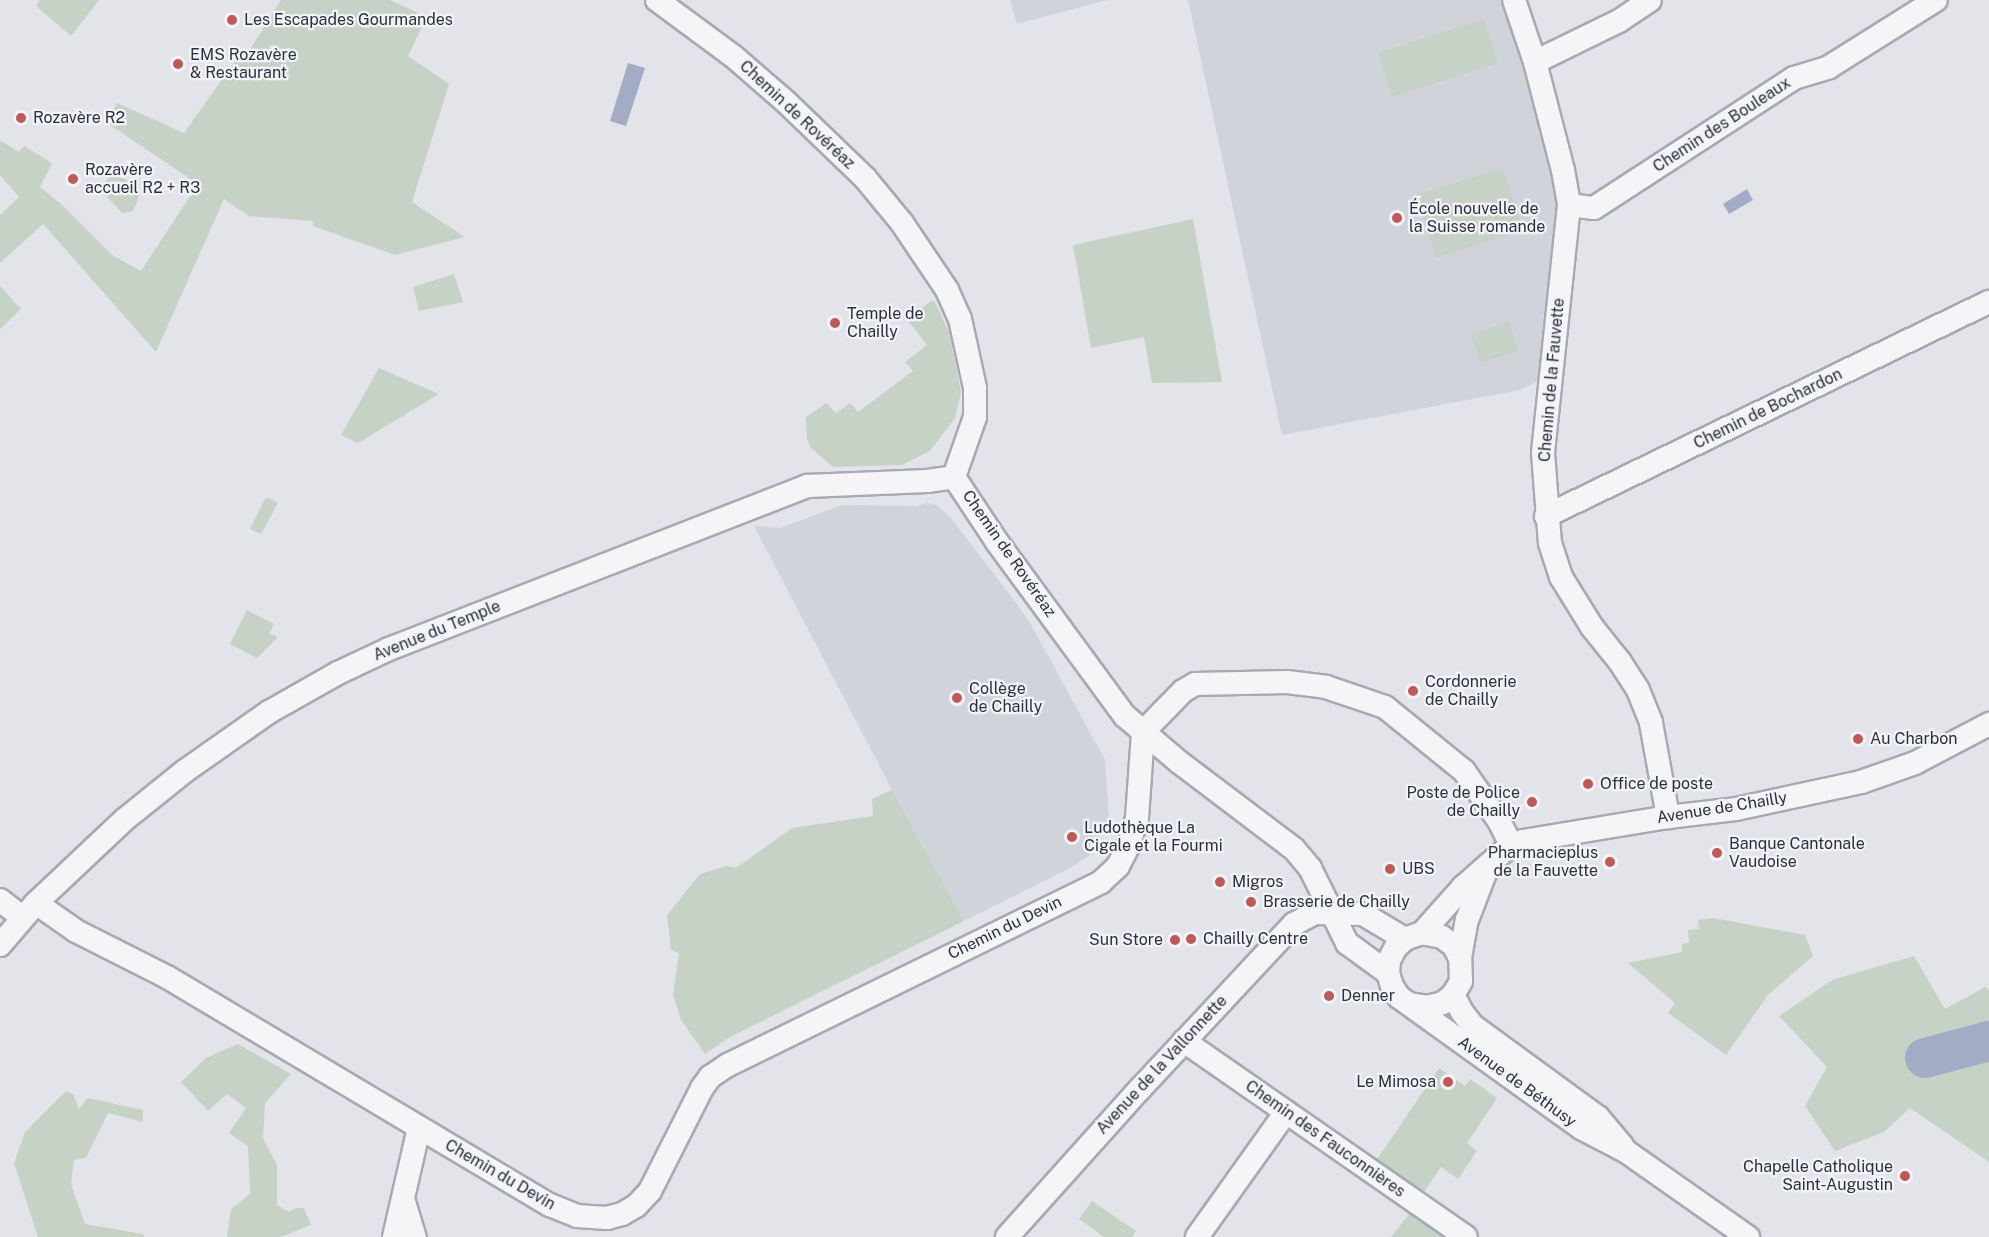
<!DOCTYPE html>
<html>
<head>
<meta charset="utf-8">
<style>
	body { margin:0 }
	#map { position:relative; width:1989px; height:1237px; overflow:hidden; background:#e3e4e9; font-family:"Public Sans",sans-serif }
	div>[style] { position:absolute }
	.built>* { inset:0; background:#d1d3db }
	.green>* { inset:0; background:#c6d2c5 }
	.water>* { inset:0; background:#a2acc5 }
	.river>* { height:40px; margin:-20px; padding:0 20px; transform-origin:20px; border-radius:20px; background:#a2acc5 }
	.roads { filter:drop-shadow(2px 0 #a8aab3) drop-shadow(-2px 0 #a8aab3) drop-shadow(0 2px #a8aab3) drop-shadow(0 -2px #a8aab3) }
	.minor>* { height:22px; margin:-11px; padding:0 11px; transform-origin:11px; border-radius:11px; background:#f5f5f8 }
	.dots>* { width:16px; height:16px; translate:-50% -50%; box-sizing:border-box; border:3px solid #f2f3f7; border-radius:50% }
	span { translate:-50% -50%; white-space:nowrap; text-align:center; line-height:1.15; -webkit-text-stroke:4.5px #f2f3f7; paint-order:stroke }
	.poi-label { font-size:16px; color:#2c303f }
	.left { translate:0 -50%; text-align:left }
	.right { translate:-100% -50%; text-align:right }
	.street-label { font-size:16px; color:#2c303f }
</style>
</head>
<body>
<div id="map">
	<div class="built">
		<div style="clip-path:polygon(1010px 0,1107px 0,1017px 24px)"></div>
		<div style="clip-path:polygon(1188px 0,1506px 0,1546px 128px,1538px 131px,1542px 142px,1548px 140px,1562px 199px,1538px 381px,1520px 390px,1282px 435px)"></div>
		<div style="clip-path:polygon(927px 503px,937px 505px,950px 517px,1017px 604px,1033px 628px,1105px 760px,1109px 818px,1089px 856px,1068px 869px,964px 921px,892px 790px,754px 526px,780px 528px,842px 505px,917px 506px)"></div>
	</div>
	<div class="green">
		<div style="clip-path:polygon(40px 0,99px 0,71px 36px,36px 6px)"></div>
		<div style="clip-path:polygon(281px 0,390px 0,427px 17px,408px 56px,449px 84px,412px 202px,465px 237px,395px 255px,313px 226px,313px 221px,249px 216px,224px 199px,156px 352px,43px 224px,0 263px,0 215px,19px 197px,0 175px,0 140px,19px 152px,24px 146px,52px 163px,40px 187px,61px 204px,112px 255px,141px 271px,198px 184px,107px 123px,117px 103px,184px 133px,243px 50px,248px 53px)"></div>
		<div style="clip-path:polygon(1484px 19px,1498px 63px,1392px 97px,1378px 53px)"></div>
		<div style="clip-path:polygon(1503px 168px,1523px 230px,1436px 258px,1416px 195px)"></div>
		<div style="clip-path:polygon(113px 175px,125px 179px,138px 190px,139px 196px,133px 211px,122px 213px,101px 190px,109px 176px)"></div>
		<div style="clip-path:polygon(1193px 219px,1222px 382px,1152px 383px,1144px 337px,1091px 348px,1073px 245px)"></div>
		<div style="clip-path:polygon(454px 274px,463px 302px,419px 311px,413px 287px)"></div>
		<div style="clip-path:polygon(0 286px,21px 309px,0 329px)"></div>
		<div style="clip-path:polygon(931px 301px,935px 302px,949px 333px,961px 392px,955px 418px,930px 451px,902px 465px,833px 467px,811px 448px,807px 439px,806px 417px,826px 403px,836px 413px,850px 403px,858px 412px,913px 371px,905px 362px,927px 345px,909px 322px,912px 316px)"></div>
		<div style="clip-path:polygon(1509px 322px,1518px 351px,1480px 363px,1471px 334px)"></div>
		<div style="clip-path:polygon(379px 368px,439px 394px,358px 443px,341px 435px)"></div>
		<div style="clip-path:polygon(266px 497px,278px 503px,261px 534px,250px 529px)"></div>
		<div style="clip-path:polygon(247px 610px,274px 624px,269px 634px,278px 637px,257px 658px,230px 644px)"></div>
		<div style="clip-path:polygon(892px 790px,964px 921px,730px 1037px,705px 1054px,681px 1020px,673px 995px,679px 953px,671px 950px,667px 915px,700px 874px,726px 866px,736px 868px,792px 828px,873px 816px,872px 799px)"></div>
		<div style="clip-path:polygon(1714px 918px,1805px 935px,1813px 956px,1768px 995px,1726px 1055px,1668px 1013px,1675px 1003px,1628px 963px,1682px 952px,1682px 944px,1689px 943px,1688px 930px,1699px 929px,1698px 920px)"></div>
		<div style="clip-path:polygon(1914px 956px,1945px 1009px,1985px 987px,1989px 990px,1989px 1162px,1910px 1108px,1884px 1132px,1835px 1151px,1805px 1106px,1827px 1067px,1779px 1016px,1832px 980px)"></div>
		<div style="clip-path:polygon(238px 1044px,291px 1074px,265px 1103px,263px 1138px,277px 1165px,277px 1205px,289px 1212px,296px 1208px,304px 1208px,311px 1225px,280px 1237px,227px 1237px,231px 1209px,250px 1194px,248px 1146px,229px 1133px,246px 1108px,227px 1094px,208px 1111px,181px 1082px,206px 1058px)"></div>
		<div style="clip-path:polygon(1439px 1068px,1465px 1086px,1470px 1079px,1497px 1098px,1467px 1143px,1477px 1151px,1458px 1179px,1441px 1167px,1424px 1192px,1418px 1193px,1374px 1164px)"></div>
		<div style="clip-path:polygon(66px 1091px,73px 1094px,79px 1109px,88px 1098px,143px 1110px,143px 1122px,108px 1113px,86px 1158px,74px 1160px,71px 1184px,85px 1224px,143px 1234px,144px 1237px,38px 1237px,14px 1163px,25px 1132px)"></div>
		<div style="clip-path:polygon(1092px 1201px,1136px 1231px,1132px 1237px,1104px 1237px,1079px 1219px)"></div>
		<div style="clip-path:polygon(1414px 1208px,1456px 1237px,1391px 1237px)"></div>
	</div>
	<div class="water">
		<div style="clip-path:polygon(628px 63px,645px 68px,626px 126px,610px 121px)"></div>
		<div style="clip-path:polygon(1747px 189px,1753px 200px,1729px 214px,1723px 204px)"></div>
		<div style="clip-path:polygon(1989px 1021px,1989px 1059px,1962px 1062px,1956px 1049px,1965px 1034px,1981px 1022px)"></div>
	</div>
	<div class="river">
		<div style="left:1925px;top:1058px;width:66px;rotate:-14.9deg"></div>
	</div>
	<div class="roads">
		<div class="minor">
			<div style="left:657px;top:0;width:94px;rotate:36.4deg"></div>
			<div style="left:733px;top:56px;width:70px;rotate:41deg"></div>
			<div style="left:786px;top:102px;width:110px;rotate:43.9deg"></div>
			<div style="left:865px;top:178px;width:58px;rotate:50.6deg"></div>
			<div style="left:902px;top:223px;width:81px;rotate:56.1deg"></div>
			<div style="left:947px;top:290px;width:32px;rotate:66deg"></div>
			<div style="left:960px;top:319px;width:71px;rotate:77.7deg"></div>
			<div style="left:975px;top:388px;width:29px;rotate:90deg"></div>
			<div style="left:975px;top:417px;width:64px;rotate:109.3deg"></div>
			<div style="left:1514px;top:0;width:65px;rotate:71.3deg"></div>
			<div style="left:1535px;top:62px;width:112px;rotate:75.5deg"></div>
			<div style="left:1563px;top:170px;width:36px;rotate:80deg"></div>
			<div style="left:1569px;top:205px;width:249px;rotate:96deg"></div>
			<div style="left:1543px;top:453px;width:90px;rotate:85.6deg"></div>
			<div style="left:1550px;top:543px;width:36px;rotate:72deg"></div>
			<div style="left:1561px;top:577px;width:59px;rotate:58.2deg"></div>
			<div style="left:1592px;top:627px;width:45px;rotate:51.3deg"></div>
			<div style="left:1620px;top:662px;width:33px;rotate:57deg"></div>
			<div style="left:1638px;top:690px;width:35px;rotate:68deg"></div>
			<div style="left:1651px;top:723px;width:96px;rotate:79.7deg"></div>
			<div style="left:1535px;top:62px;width:93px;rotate:-26deg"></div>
			<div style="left:1619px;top:21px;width:37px;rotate:-34deg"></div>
			<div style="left:1569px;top:205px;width:25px;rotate:7deg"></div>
			<div style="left:1594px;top:208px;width:239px;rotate:-33deg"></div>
			<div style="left:1794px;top:78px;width:37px;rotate:-17deg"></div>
			<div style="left:1829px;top:67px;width:126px;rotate:-32.1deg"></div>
			<div style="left:954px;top:477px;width:78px;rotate:56.5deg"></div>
			<div style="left:997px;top:542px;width:216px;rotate:53.7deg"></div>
			<div style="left:1125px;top:716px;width:71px;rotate:40.4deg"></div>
			<div style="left:1179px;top:762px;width:144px;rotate:37.1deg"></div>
			<div style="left:1294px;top:849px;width:25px;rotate:50deg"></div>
			<div style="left:1310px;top:868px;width:84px;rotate:63.7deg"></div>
			<div style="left:1347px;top:943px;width:51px;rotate:36.2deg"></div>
			<div style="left:1546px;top:516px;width:492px;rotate:-25.8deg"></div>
			<div style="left:0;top:900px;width:29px;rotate:38deg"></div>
			<div style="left:36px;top:903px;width:49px;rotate:35deg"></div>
			<div style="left:76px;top:931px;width:102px;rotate:26.8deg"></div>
			<div style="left:167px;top:977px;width:446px;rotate:30.8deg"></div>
			<div style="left:550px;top:1205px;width:29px;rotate:22deg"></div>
			<div style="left:577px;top:1216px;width:30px;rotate:4deg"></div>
			<div style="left:607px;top:1218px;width:16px;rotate:-15deg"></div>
			<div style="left:622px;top:1214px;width:16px;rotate:-30deg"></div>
			<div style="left:636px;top:1206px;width:21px;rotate:-47deg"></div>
			<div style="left:650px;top:1191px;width:115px;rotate:-63.2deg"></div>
			<div style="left:702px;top:1088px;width:14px;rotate:-54deg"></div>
			<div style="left:710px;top:1077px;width:22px;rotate:-34deg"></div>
			<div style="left:728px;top:1065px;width:415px;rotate:-26.1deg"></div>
			<div style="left:1101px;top:882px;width:23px;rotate:-43deg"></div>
			<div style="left:1118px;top:866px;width:22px;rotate:-63deg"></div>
			<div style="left:1128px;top:846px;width:29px;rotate:-72deg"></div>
			<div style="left:1137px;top:818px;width:86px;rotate:-86deg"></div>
			<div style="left:1143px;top:732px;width:57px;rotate:-45.7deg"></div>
			<div style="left:1183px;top:691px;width:14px;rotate:-30deg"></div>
			<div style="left:1195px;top:684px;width:92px;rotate:-1.2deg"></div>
			<div style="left:1287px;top:682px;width:39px;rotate:7deg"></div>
			<div style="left:1326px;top:687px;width:62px;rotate:18.7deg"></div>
			<div style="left:1385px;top:707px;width:102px;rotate:39deg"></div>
			<div style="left:1464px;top:771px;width:61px;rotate:55deg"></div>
			<div style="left:1499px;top:821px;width:27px;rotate:63deg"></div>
			<div style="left:1422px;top:933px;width:62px;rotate:-48.3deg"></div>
			<div style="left:1463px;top:887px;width:64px;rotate:-41.2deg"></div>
			<div style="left:1511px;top:845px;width:13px;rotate:-18deg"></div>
			<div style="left:1523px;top:841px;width:147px;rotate:-9.4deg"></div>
			<div style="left:1668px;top:817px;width:68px;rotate:-6.7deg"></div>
			<div style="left:1736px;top:809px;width:128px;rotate:-12.2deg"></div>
			<div style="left:1861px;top:782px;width:57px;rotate:-19.4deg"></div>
			<div style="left:1915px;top:763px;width:84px;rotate:-27.8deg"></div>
			<div style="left:0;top:945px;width:55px;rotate:-49.4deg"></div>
			<div style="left:36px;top:903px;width:121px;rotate:-43.3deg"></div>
			<div style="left:124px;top:820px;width:78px;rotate:-38.8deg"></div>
			<div style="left:185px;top:771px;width:103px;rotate:-35.1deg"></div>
			<div style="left:269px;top:712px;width:79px;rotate:-29.5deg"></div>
			<div style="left:338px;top:673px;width:56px;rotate:-25.2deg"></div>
			<div style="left:389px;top:649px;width:449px;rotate:-21.3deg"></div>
			<div style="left:807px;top:486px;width:120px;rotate:-2.4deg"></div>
			<div style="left:927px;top:481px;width:27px;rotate:-8deg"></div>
			<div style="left:1460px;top:958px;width:39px;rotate:-80deg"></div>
			<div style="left:1467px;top:920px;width:56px;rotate:-69deg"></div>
			<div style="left:1453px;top:995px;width:19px;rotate:62deg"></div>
			<div style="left:1462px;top:1012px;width:18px;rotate:52deg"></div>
			<div style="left:1473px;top:1026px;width:155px;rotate:36.1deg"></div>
			<div style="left:1598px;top:1117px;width:38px;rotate:50deg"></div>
			<div style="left:1410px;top:1004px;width:17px;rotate:10deg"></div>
			<div style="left:1427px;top:1007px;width:16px;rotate:-14deg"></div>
			<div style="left:1443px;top:1003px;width:13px;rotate:-39deg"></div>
			<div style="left:1453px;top:995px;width:16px;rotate:-60deg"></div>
			<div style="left:1461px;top:981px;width:23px;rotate:-92deg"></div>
			<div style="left:1460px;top:958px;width:13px;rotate:-117deg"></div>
			<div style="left:1454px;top:946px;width:15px;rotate:-143deg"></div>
			<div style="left:1442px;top:937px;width:20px;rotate:-169deg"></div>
			<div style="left:1422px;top:933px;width:18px;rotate:161deg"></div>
			<div style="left:1405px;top:939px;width:12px;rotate:138deg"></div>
			<div style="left:1396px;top:947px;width:15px;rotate:118deg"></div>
			<div style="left:1389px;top:960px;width:13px;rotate:94deg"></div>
			<div style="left:1388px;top:973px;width:14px;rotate:73deg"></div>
			<div style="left:1392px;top:986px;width:13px;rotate:58deg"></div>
			<div style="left:1399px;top:997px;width:224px;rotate:35.7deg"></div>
			<div style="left:1581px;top:1128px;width:52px;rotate:27.6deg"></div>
			<div style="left:1627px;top:1152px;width:148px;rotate:35.1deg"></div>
			<div style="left:1184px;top:1041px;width:343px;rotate:34.8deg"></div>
			<div style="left:404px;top:1202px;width:37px;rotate:73deg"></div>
			<div style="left:394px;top:1237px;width:112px;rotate:-77.1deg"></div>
			<div style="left:1007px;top:1237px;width:198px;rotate:-48.1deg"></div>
			<div style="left:1139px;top:1090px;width:227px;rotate:-47deg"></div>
			<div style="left:1294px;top:924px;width:24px;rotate:-28deg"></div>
			<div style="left:1315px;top:913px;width:48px;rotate:1.2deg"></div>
			<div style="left:1363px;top:914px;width:49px;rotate:30.8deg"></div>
			<div style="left:1197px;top:1237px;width:153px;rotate:-54.5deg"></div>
		</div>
	</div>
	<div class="dots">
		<div style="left:232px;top:20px;background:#c05956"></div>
		<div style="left:178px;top:64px;background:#c05956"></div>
		<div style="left:21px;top:118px;background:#c05956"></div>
		<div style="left:73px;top:179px;background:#c05956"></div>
		<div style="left:1397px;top:218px;background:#c05956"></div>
		<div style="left:835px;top:323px;background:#c05956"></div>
		<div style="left:1413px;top:691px;background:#c05956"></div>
		<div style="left:957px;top:698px;background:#c05956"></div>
		<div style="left:1858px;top:739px;background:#c05956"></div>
		<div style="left:1588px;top:784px;background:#c05956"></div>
		<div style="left:1532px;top:802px;background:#c05956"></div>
		<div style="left:1072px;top:837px;background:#c05956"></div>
		<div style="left:1717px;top:853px;background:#c05956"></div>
		<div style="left:1610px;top:862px;background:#c05956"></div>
		<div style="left:1390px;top:869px;background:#c05956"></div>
		<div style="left:1220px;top:882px;background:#c05956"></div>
		<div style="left:1251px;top:902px;background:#c05956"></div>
		<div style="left:1191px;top:939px;background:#c05956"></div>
		<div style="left:1175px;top:940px;background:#c05956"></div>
		<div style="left:1329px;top:996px;background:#c05956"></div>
		<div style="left:1448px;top:1082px;background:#c05956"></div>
		<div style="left:1905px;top:1176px;background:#c05956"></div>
	</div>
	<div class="poi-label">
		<span class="left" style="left:244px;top:20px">Les Escapades Gourmandes</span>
		<span class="left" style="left:190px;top:64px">EMS Rozavère<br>&amp; Restaurant</span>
		<span class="left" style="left:33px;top:118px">Rozavère R2</span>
		<span class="left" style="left:85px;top:179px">Rozavère<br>accueil R2 + R3</span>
		<span class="left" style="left:1409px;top:218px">École nouvelle de<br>la Suisse romande</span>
		<span class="left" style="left:847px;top:323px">Temple de<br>Chailly</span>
		<span class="left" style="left:1425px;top:691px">Cordonnerie<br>de Chailly</span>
		<span class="left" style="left:969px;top:698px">Collège<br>de Chailly</span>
		<span class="left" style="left:1870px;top:739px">Au Charbon</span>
		<span class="left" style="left:1600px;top:784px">Office de poste</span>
		<span class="right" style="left:1520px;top:802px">Poste de Police<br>de Chailly</span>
		<span class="left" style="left:1084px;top:837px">Ludothèque La<br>Cigale et la Fourmi</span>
		<span class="left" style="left:1729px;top:853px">Banque Cantonale<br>Vaudoise</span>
		<span class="right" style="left:1598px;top:862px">Pharmacieplus<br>de la Fauvette</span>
		<span class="left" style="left:1402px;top:869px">UBS</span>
		<span class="left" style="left:1232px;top:882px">Migros</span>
		<span class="left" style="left:1263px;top:902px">Brasserie de Chailly</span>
		<span class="left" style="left:1203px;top:939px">Chailly Centre</span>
		<span class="right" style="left:1163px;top:940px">Sun Store</span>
		<span class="left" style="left:1341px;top:996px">Denner</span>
		<span class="right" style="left:1436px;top:1082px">Le Mimosa</span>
		<span class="right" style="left:1893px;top:1176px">Chapelle Catholique<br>Saint-Augustin</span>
	</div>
	<div class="street-label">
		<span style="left:797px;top:115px;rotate:43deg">Chemin de Rovéréaz</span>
		<span style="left:1722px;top:125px;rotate:-33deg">Chemin des Bouleaux</span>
		<span style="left:1552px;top:380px;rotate:-85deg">Chemin de la Fauvette</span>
		<span style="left:1768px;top:409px;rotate:-26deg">Chemin de Bochardon</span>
		<span style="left:1009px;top:554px;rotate:55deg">Chemin de Rovéréaz</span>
		<span style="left:437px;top:631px;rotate:-22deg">Avenue du Temple</span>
		<span style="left:1722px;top:808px;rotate:-9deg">Avenue de Chailly</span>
		<span style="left:1005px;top:928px;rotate:-26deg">Chemin du Devin</span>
		<span style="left:1162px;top:1065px;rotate:-47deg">Avenue de la Vallonnette</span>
		<span style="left:1517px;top:1082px;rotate:36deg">Avenue de Béthusy</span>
		<span style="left:1325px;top:1139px;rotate:35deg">Chemin des Fauconnières</span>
		<span style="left:500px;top:1175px;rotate:30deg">Chemin du Devin</span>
	</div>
</div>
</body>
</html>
